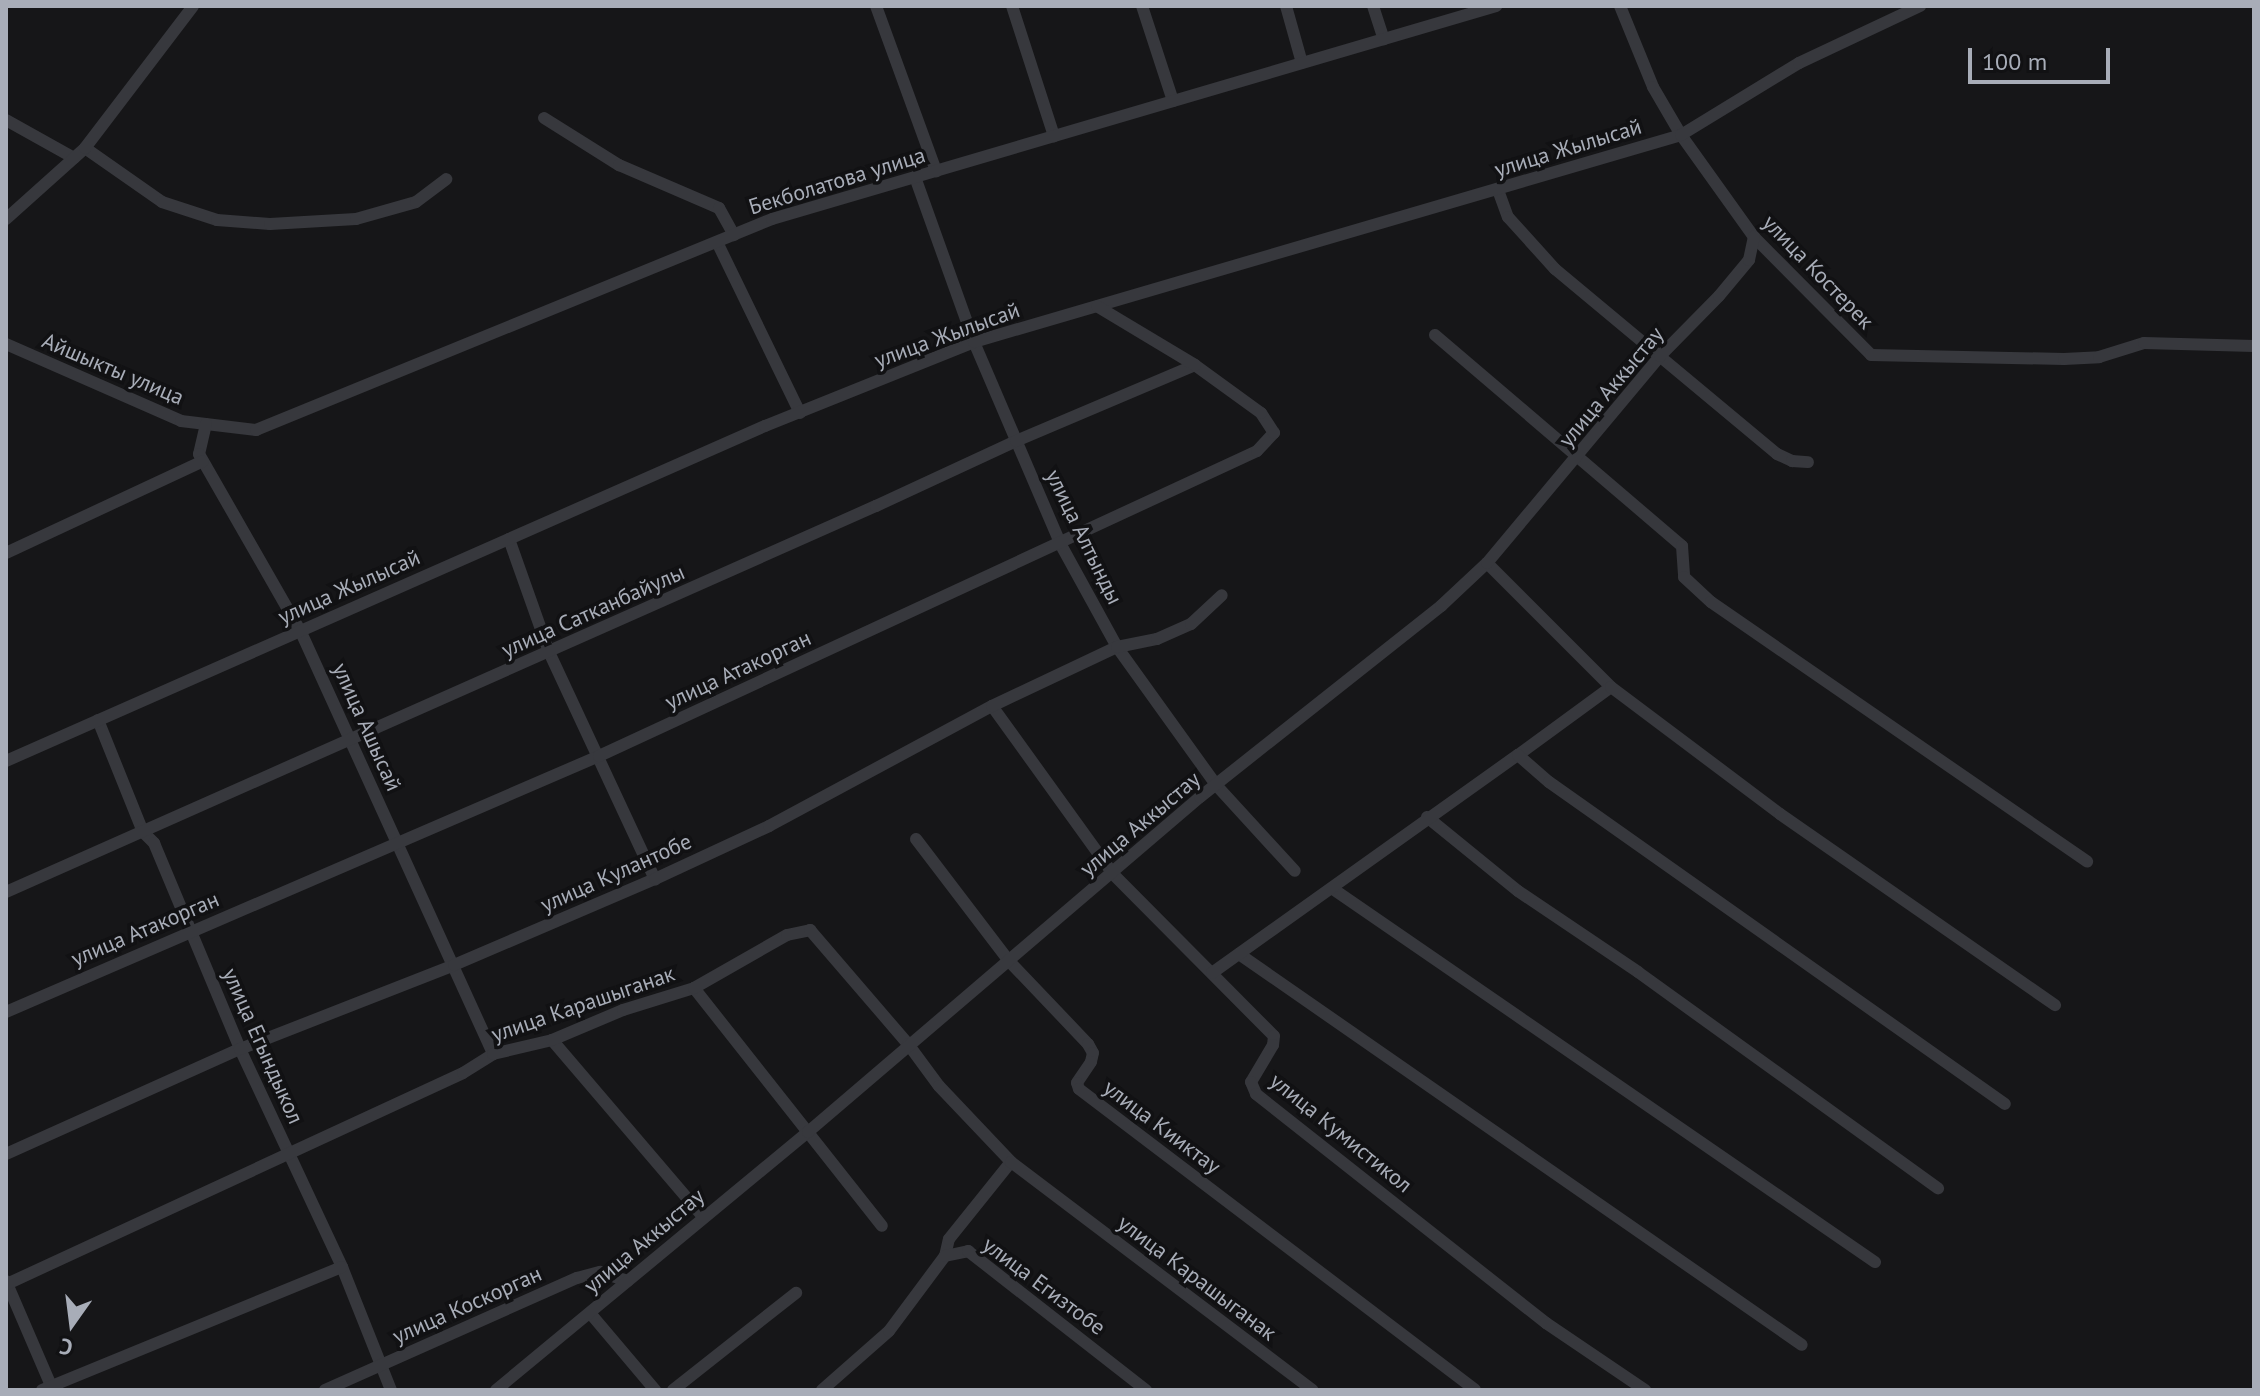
<!DOCTYPE html>
<html>
<head>
<meta charset="utf-8">
<style>
	body { margin:0 }
	#map { position:relative; width:2260px; height:1396px; overflow:hidden; background:#161618; font-family:"PT Sans",sans-serif }
	div>[style] { position:absolute }
	.minor>* { height:12px; margin:-6px; padding:0 6px; transform-origin:6px; border-radius:6px; background:#37383d }
	span { translate:-50% -50%; white-space:nowrap; text-align:center; line-height:1.15; -webkit-text-stroke:7px #111113; paint-order:stroke }
	.street-label { font-size:22px; color:#a8adb8 }
	.frame { position:absolute; inset:0; border:8px solid #a8adb8; pointer-events:none }
	.north { position:absolute; left:32px; top:1284px; width:80px; height:80px; -webkit-text-stroke:6px #111113; paint-order:stroke; rotate:194deg; font-size:22px; font-weight:700; line-height:32px; text-align:center; color:#a8adb8 }
	.north::after { content:''; display:block; margin:auto; width:28px; height:36px; background:#a8adb8; clip-path:polygon(50% 0,100% 100%,50% 72%,0 100%) }
	.scale { position:absolute; left:1968px; top:48px; width:142px; height:36px; box-sizing:border-box; border:4px solid #a8adb8; border-top:0; padding-left:10px; font-size:24px; line-height:28px; white-space:nowrap; color:#a8adb8; -webkit-text-stroke:6px #111113; paint-order:stroke }
</style>
</head>
<body>
<div id="map">
	<div class="minor">
		<div style="left:876px;top:6px;width:176px;rotate:70deg"></div>
		<div style="left:1012px;top:6px;width:137px;rotate:72.1deg"></div>
		<div style="left:1142px;top:6px;width:100px;rotate:71.9deg"></div>
		<div style="left:1286px;top:6px;width:59px;rotate:74.3deg"></div>
		<div style="left:1373px;top:6px;width:35px;rotate:72deg"></div>
		<div style="left:1620px;top:6px;width:87px;rotate:67.8deg"></div>
		<div style="left:1653px;top:87px;width:56px;rotate:59.7deg"></div>
		<div style="left:1681px;top:135px;width:125px;rotate:54.4deg"></div>
		<div style="left:1754px;top:237px;width:166px;rotate:45.2deg"></div>
		<div style="left:1871px;top:355px;width:193px;rotate:1.2deg"></div>
		<div style="left:2064px;top:359px;width:35px;rotate:-3deg"></div>
		<div style="left:2099px;top:357px;width:47px;rotate:-17.3deg"></div>
		<div style="left:2144px;top:343px;width:110px;rotate:1.6deg"></div>
		<div style="left:544px;top:118px;width:89px;rotate:32.1deg"></div>
		<div style="left:619px;top:165px;width:109px;rotate:23.3deg"></div>
		<div style="left:719px;top:208px;width:31px;rotate:61deg"></div>
		<div style="left:6px;top:120px;width:78px;rotate:29.2deg"></div>
		<div style="left:85px;top:148px;width:94px;rotate:35deg"></div>
		<div style="left:162px;top:202px;width:58px;rotate:18.1deg"></div>
		<div style="left:217px;top:220px;width:53px;rotate:4.3deg"></div>
		<div style="left:270px;top:224px;width:86px;rotate:-3.3deg"></div>
		<div style="left:356px;top:219px;width:62px;rotate:-15.8deg"></div>
		<div style="left:416px;top:202px;width:38px;rotate:-37deg"></div>
		<div style="left:915px;top:177px;width:175px;rotate:70.3deg"></div>
		<div style="left:974px;top:342px;width:221px;rotate:66.8deg"></div>
		<div style="left:1061px;top:545px;width:116px;rotate:61.2deg"></div>
		<div style="left:1117px;top:647px;width:171px;rotate:54.3deg"></div>
		<div style="left:1217px;top:786px;width:115px;rotate:47.5deg"></div>
		<div style="left:1498px;top:190px;width:29px;rotate:70deg"></div>
		<div style="left:1508px;top:217px;width:70px;rotate:47.9deg"></div>
		<div style="left:1555px;top:269px;width:289px;rotate:39.8deg"></div>
		<div style="left:1777px;top:454px;width:17px;rotate:25deg"></div>
		<div style="left:1792px;top:461px;width:16px;rotate:4deg"></div>
		<div style="left:6px;top:219px;width:106px;rotate:-41.9deg"></div>
		<div style="left:85px;top:148px;width:178px;rotate:-52.7deg"></div>
		<div style="left:717px;top:242px;width:190px;rotate:64.1deg"></div>
		<div style="left:1435px;top:335px;width:325px;rotate:40.5deg"></div>
		<div style="left:1682px;top:546px;width:31px;rotate:86deg"></div>
		<div style="left:1684px;top:577px;width:37px;rotate:43deg"></div>
		<div style="left:1711px;top:602px;width:457px;rotate:34.6deg"></div>
		<div style="left:6px;top:344px;width:191px;rotate:23.7deg"></div>
		<div style="left:181px;top:421px;width:76px;rotate:6.8deg"></div>
		<div style="left:256px;top:430px;width:557px;rotate:-22.24deg"></div>
		<div style="left:772px;top:219px;width:755px;rotate:-16.39deg"></div>
		<div style="left:206px;top:424px;width:31px;rotate:103deg"></div>
		<div style="left:199px;top:454px;width:203px;rotate:60.2deg"></div>
		<div style="left:300px;top:630px;width:466px;rotate:65.5deg"></div>
		<div style="left:509px;top:539px;width:120px;rotate:70.5deg"></div>
		<div style="left:549px;top:652px;width:251px;rotate:65deg"></div>
		<div style="left:6px;top:553px;width:217px;rotate:-25deg"></div>
		<div style="left:1487px;top:563px;width:175px;rotate:45deg"></div>
		<div style="left:992px;top:706px;width:207px;rotate:54.2deg"></div>
		<div style="left:1113px;top:874px;width:228px;rotate:45.2deg"></div>
		<div style="left:1274px;top:1036px;width:9px;rotate:96deg"></div>
		<div style="left:1273px;top:1045px;width:43px;rotate:120.7deg"></div>
		<div style="left:1251px;top:1082px;width:13px;rotate:67deg"></div>
		<div style="left:1256px;top:1094px;width:370px;rotate:38.3deg"></div>
		<div style="left:1546px;top:1323px;width:120px;rotate:34.1deg"></div>
		<div style="left:98px;top:720px;width:121px;rotate:68.1deg"></div>
		<div style="left:143px;top:832px;width:16px;rotate:45deg"></div>
		<div style="left:154px;top:843px;width:223px;rotate:67.3deg"></div>
		<div style="left:240px;top:1049px;width:241px;rotate:64.9deg"></div>
		<div style="left:342px;top:1267px;width:132px;rotate:68.3deg"></div>
		<div style="left:1518px;top:755px;width:115px;rotate:-36.2deg"></div>
		<div style="left:1611px;top:687px;width:211px;rotate:36.9deg"></div>
		<div style="left:1780px;top:814px;width:335px;rotate:34.8deg"></div>
		<div style="left:6px;top:761px;width:830px;rotate:-23.82deg"></div>
		<div style="left:765px;top:426px;width:225px;rotate:-21.9deg"></div>
		<div style="left:974px;top:342px;width:737px;rotate:-16.32deg"></div>
		<div style="left:1681px;top:135px;width:138px;rotate:-31.4deg"></div>
		<div style="left:1799px;top:63px;width:134px;rotate:-25.2deg"></div>
		<div style="left:1427px;top:817px;width:117px;rotate:39.1deg"></div>
		<div style="left:1518px;top:891px;width:145px;rotate:34deg"></div>
		<div style="left:1638px;top:972px;width:370px;rotate:35.8deg"></div>
		<div style="left:916px;top:839px;width:153px;rotate:52.7deg"></div>
		<div style="left:1009px;top:961px;width:115px;rotate:46.4deg"></div>
		<div style="left:1088px;top:1044px;width:10px;rotate:61deg"></div>
		<div style="left:1093px;top:1053px;width:9px;rotate:103deg"></div>
		<div style="left:1091px;top:1062px;width:25px;rotate:124deg"></div>
		<div style="left:1077px;top:1083px;width:6px;rotate:72deg"></div>
		<div style="left:1079px;top:1089px;width:497px;rotate:37.2deg"></div>
		<div style="left:1333px;top:889px;width:658px;rotate:34.54deg"></div>
		<div style="left:6px;top:892px;width:952px;rotate:-23.93deg"></div>
		<div style="left:876px;top:506px;width:154px;rotate:-24.9deg"></div>
		<div style="left:1016px;top:441px;width:194px;rotate:-23deg"></div>
		<div style="left:1239px;top:954px;width:685px;rotate:34.78deg"></div>
		<div style="left:1212px;top:973px;width:376px;rotate:-35.5deg"></div>
		<div style="left:1518px;top:755px;width:41px;rotate:41.1deg"></div>
		<div style="left:1549px;top:782px;width:558px;rotate:35.23deg"></div>
		<div style="left:694px;top:988px;width:303px;rotate:51.7deg"></div>
		<div style="left:6px;top:1012px;width:646px;rotate:-23.35deg"></div>
		<div style="left:599px;top:756px;width:725px;rotate:-24.87deg"></div>
		<div style="left:1257px;top:451px;width:25px;rotate:-47deg"></div>
		<div style="left:1274px;top:433px;width:24px;rotate:-123deg"></div>
		<div style="left:1261px;top:413px;width:82px;rotate:-144deg"></div>
		<div style="left:1195px;top:365px;width:114px;rotate:-149deg"></div>
		<div style="left:552px;top:1040px;width:233px;rotate:49.5deg"></div>
		<div style="left:6px;top:1154px;width:256px;rotate:-24.2deg"></div>
		<div style="left:240px;top:1049px;width:230px;rotate:-21.4deg"></div>
		<div style="left:454px;top:965px;width:219px;rotate:-23.2deg"></div>
		<div style="left:655px;top:879px;width:126px;rotate:-24.9deg"></div>
		<div style="left:769px;top:826px;width:253px;rotate:-28.3deg"></div>
		<div style="left:992px;top:706px;width:138px;rotate:-25.3deg"></div>
		<div style="left:1117px;top:647px;width:41px;rotate:-11.3deg"></div>
		<div style="left:1157px;top:639px;width:37px;rotate:-24deg"></div>
		<div style="left:1191px;top:624px;width:42px;rotate:-43.1deg"></div>
		<div style="left:945px;top:1256px;width:17px;rotate:-77deg"></div>
		<div style="left:949px;top:1239px;width:99px;rotate:-51.2deg"></div>
		<div style="left:6px;top:1281px;width:119px;rotate:66.7deg"></div>
		<div style="left:7px;top:1284px;width:502px;rotate:-24.83deg"></div>
		<div style="left:463px;top:1073px;width:36px;rotate:-32deg"></div>
		<div style="left:493px;top:1054px;width:61px;rotate:-13.3deg"></div>
		<div style="left:552px;top:1040px;width:77px;rotate:-22.9deg"></div>
		<div style="left:623px;top:1010px;width:74px;rotate:-17.2deg"></div>
		<div style="left:694px;top:988px;width:107px;rotate:-29.7deg"></div>
		<div style="left:787px;top:935px;width:24px;rotate:-12deg"></div>
		<div style="left:810px;top:930px;width:150px;rotate:49.3deg"></div>
		<div style="left:908px;top:1044px;width:52px;rotate:53.6deg"></div>
		<div style="left:939px;top:1086px;width:105px;rotate:46.5deg"></div>
		<div style="left:1011px;top:1162px;width:378px;rotate:37.1deg"></div>
		<div style="left:590px;top:1313px;width:101px;rotate:49.8deg"></div>
		<div style="left:42px;top:1390px;width:324px;rotate:-22.3deg"></div>
		<div style="left:325px;top:1390px;width:276px;rotate:-24deg"></div>
		<div style="left:577px;top:1278px;width:24px;rotate:-15deg"></div>
		<div style="left:600px;top:1272px;width:29px;rotate:18deg"></div>
		<div style="left:496px;top:1390px;width:405px;rotate:-39.6deg"></div>
		<div style="left:808px;top:1132px;width:516px;rotate:-40.52deg"></div>
		<div style="left:1200px;top:797px;width:308px;rotate:-38.4deg"></div>
		<div style="left:1441px;top:606px;width:63px;rotate:-43.1deg"></div>
		<div style="left:1487px;top:563px;width:270px;rotate:-50.1deg"></div>
		<div style="left:1660px;top:356px;width:84px;rotate:-45.5deg"></div>
		<div style="left:1719px;top:296px;width:47px;rotate:-50.2deg"></div>
		<div style="left:1749px;top:260px;width:24px;rotate:-78deg"></div>
		<div style="left:673px;top:1390px;width:157px;rotate:-38.3deg"></div>
		<div style="left:822px;top:1390px;width:89px;rotate:-41.4deg"></div>
		<div style="left:889px;top:1331px;width:94px;rotate:-53.3deg"></div>
		<div style="left:945px;top:1256px;width:24px;rotate:-12deg"></div>
		<div style="left:968px;top:1251px;width:226px;rotate:38deg"></div>
	</div>
	<div class="street-label">
		<span style="left:1568px;top:148px;rotate:-17deg">улица Жылысай</span>
		<span style="left:837px;top:181px;rotate:-17deg">Бекболатова улица</span>
		<span style="left:1818px;top:272px;rotate:46deg">улица Костерек</span>
		<span style="left:947px;top:335px;rotate:-20deg">улица Жылысай</span>
		<span style="left:113px;top:369px;rotate:23deg">Айшыкты улица</span>
		<span style="left:1611px;top:387px;rotate:-50deg">улица Аккыстау</span>
		<span style="left:1084px;top:537px;rotate:64deg">улица Алтынды</span>
		<span style="left:349px;top:587px;rotate:-24deg">улица Жылысай</span>
		<span style="left:593px;top:611px;rotate:-24deg">улица Сатканбайулы</span>
		<span style="left:738px;top:670px;rotate:-25deg">улица Атакорган</span>
		<span style="left:367px;top:727px;rotate:66deg">улица Ашысай</span>
		<span style="left:1140px;top:824px;rotate:-40deg">улица Аккыстау</span>
		<span style="left:616px;top:873px;rotate:-24deg">улица Кулантобе</span>
		<span style="left:145px;top:929px;rotate:-23deg">улица Атакорган</span>
		<span style="left:583px;top:1004px;rotate:-19deg">улица Карашыганак</span>
		<span style="left:263px;top:1046px;rotate:66deg">улица Егындыкол</span>
		<span style="left:1162px;top:1127px;rotate:37deg">улица Кииктау</span>
		<span style="left:1341px;top:1133px;rotate:39deg">улица Кумистикол</span>
		<span style="left:644px;top:1241px;rotate:-40deg">улица Аккыстау</span>
		<span style="left:1197px;top:1278px;rotate:37deg">улица Карашыганак</span>
		<span style="left:1044px;top:1286px;rotate:37deg">улица Егизтобе</span>
		<span style="left:467px;top:1305px;rotate:-24deg">улица Коскорган</span>
	</div>
	<div class="frame"></div>
	<div class="north">С</div>
	<div class="scale">100 m</div>
</div>
</body>
</html>
